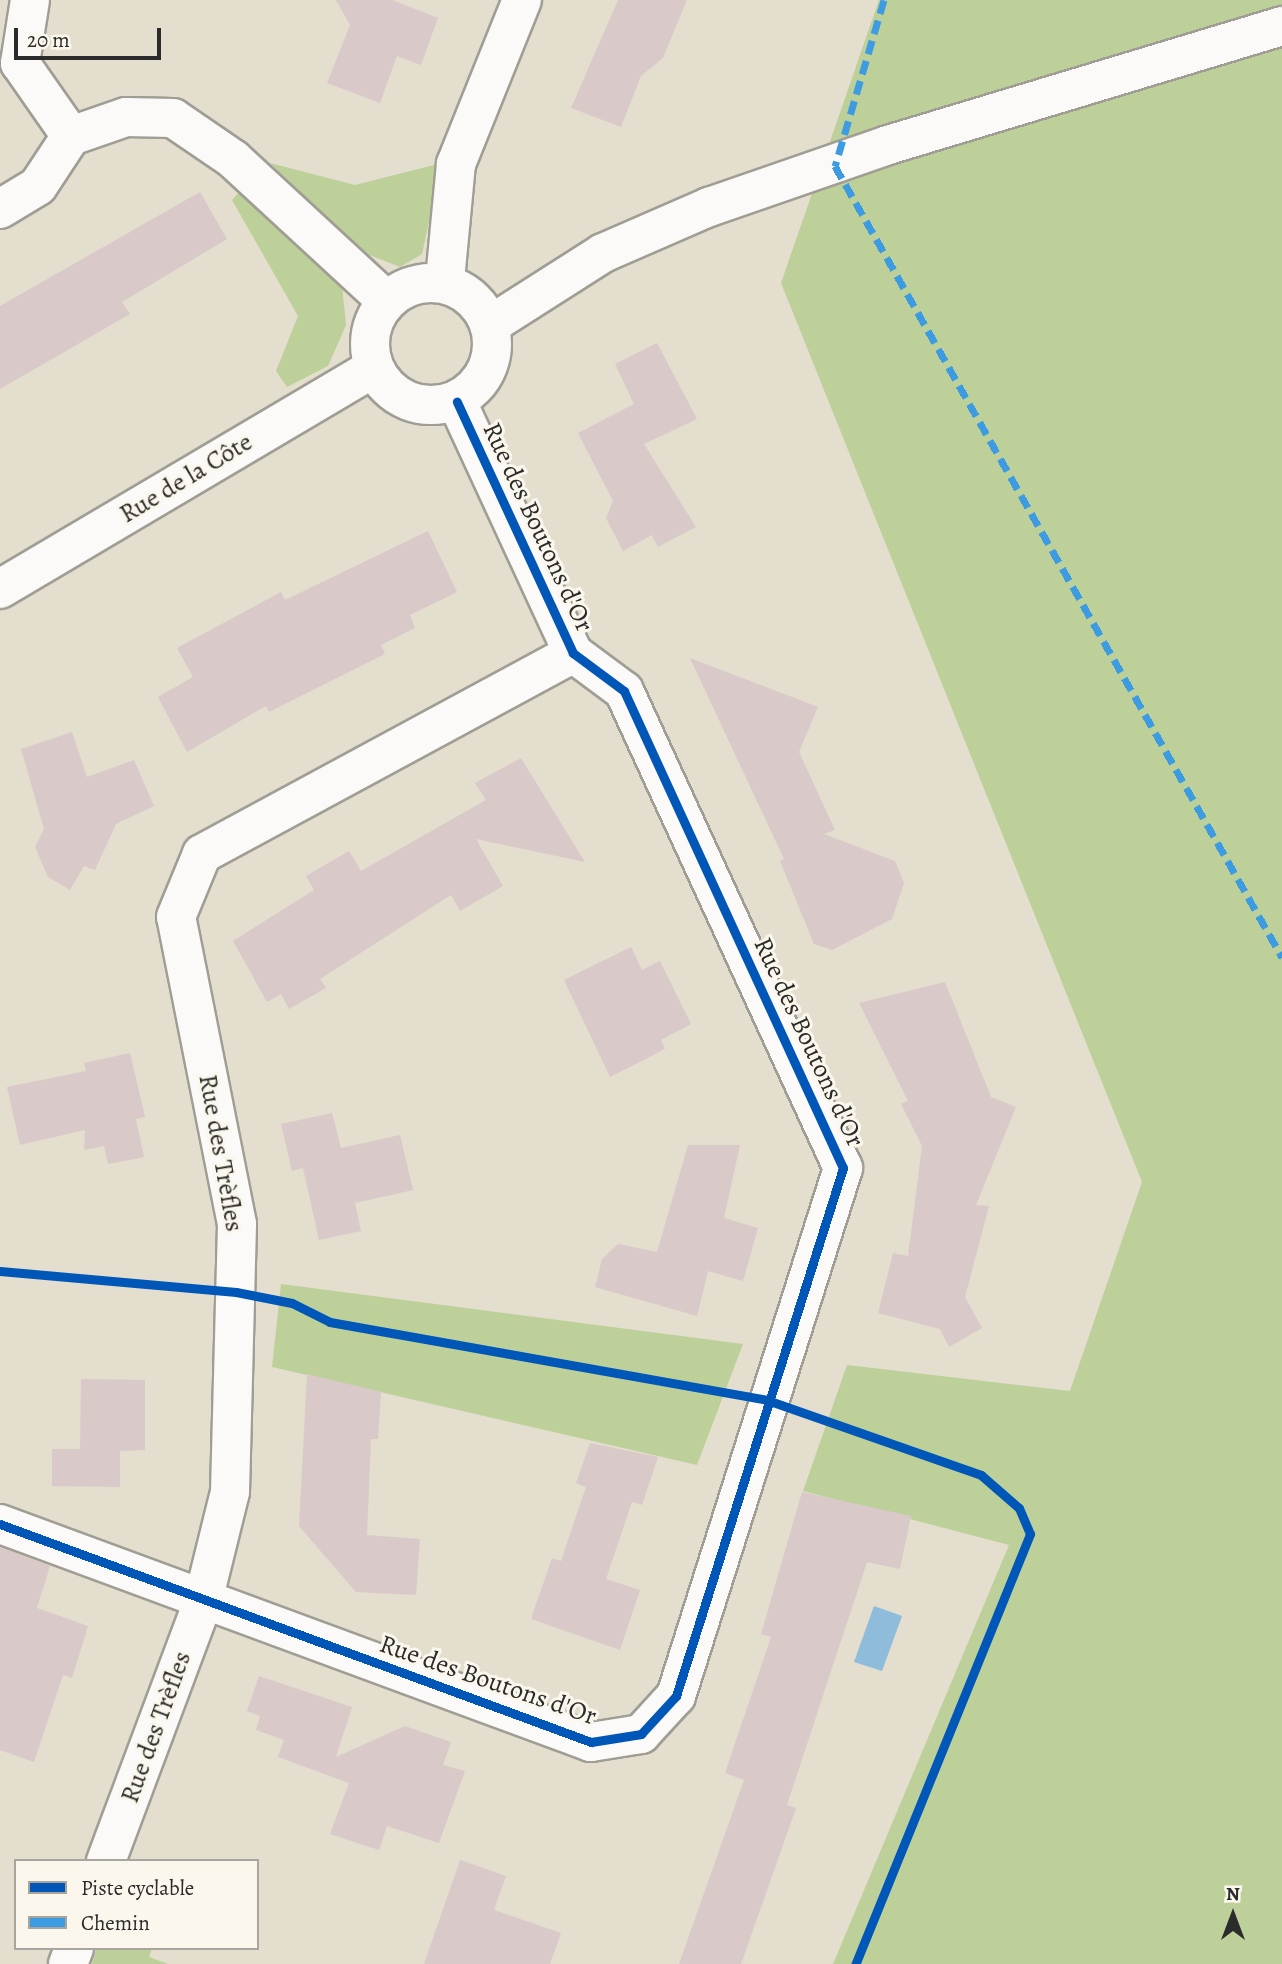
<!DOCTYPE html>
<html>
<head>
<meta charset="utf-8">
<style>
	body { margin:0 }
	#map { position:relative; width:1282px; height:1964px; overflow:hidden; background:#e3decd; font-family:Alegreya,serif }
	div>[style] { position:absolute }
	.green>* { inset:0; background:#bdd099 }
	.water>* { inset:0; background:#8ebcda }
	.building>* { inset:0; background:#dac9c9 }
	.roads { filter:drop-shadow(2px 0 #a09e94) drop-shadow(-2px 0 #a09e94) drop-shadow(0 2px #a09e94) drop-shadow(0 -2px #a09e94) }
	.street>* { height:38px; margin:-19px; padding:0 19px; transform-origin:19px; border-radius:19px; background:#fbfaf8 }
	.street>.ring { margin:-19px; padding:0; box-sizing:content-box; background:none; border:38px solid #fbfaf8; border-radius:50% }
	.quiet>* { height:7px; margin-top:-3.5px; transform-origin:0; background:repeating-linear-gradient(90deg,#3d9ce1 0 14px,transparent 0 21px) }
	.cycleway>* { height:9px; margin:-4.5px; padding:0 4.5px; transform-origin:4.5px; border-radius:4.5px; background:#0057b8 }
	span { translate:-50% -50%; white-space:nowrap; text-align:center; line-height:1.15; -webkit-text-stroke:6px #fbf7ec; paint-order:stroke }
	.street-label { font-size:26px; color:#2b2b2b }
	.legend { position:absolute; left:14px; top:1859px; width:245px; height:91px; box-sizing:border-box; background:#fbf7ec; border:2px solid #a8a59f; margin:0; padding:9px 12px; list-style:none; font-size:21px; color:#2b2b2b }
	.legend li { display:flex; align-items:center; gap:14px; height:35px }
	.legend b { width:35px; border:2px solid #a8a59f }
	.north { position:absolute; left:1198px; top:1880px; width:70px; height:70px; -webkit-text-stroke:5px #fbf7ec; paint-order:stroke; rotate:0deg; font-size:19px; font-weight:700; line-height:28px; text-align:center; color:#2b2b2b }
	.north::after { content:''; display:block; margin:auto; width:24px; height:32px; background:#2b2b2b; clip-path:polygon(50% 0,100% 100%,50% 72%,0 100%) }
	.scale { position:absolute; left:14px; top:28px; width:147px; height:32px; box-sizing:border-box; border:4px solid #2b2b2b; border-top:0; padding-left:9px; font-size:21px; line-height:24px; white-space:nowrap; color:#2b2b2b; -webkit-text-stroke:5px #fbf7ec; paint-order:stroke }
</style>
</head>
<body>
<div id="map">
	<div class="green">
		<div style="clip-path:polygon(879px 0,1282px 0,1282px 1964px,833px 1964px,1009px 1545px,803px 1491px,847px 1365px,1070px 1391px,1142px 1182px,781px 283px)"></div>
		<div style="clip-path:polygon(270px 163px,355px 185px,442px 163px,422px 254px,400px 267px,362px 252px)"></div>
		<div style="clip-path:polygon(242px 189px,342px 285px,346px 325px,328px 366px,287px 387px,276px 371px,298px 316px,232px 200px)"></div>
		<div style="clip-path:polygon(281px 1284px,743px 1344px,697px 1465px,272px 1367px)"></div>
		<div style="clip-path:polygon(97px 1948px,152px 1948px,149px 1957px,168px 1964px,92px 1964px)"></div>
	</div>
	<div class="water">
		<div style="clip-path:polygon(874px 1606px,902px 1616px,882px 1671px,854px 1662px)"></div>
	</div>
	<div class="building">
		<div style="clip-path:polygon(336px 0,392px 0,438px 18px,421px 65px,397px 56px,380px 103px,327px 83px,350px 25px)"></div>
		<div style="clip-path:polygon(618px 0,687px 0,663px 58px,641px 76px,621px 127px,571px 108px)"></div>
		<div style="clip-path:polygon(200px 192px,227px 239px,122px 302px,130px 314px,0 389px,0 306px)"></div>
		<div style="clip-path:polygon(657px 343px,697px 419px,644px 444px,696px 527px,658px 547px,652px 535px,623px 551px,606px 518px,613px 501px,578px 433px,634px 404px,615px 364px)"></div>
		<div style="clip-path:polygon(428px 531px,457px 592px,410px 615px,415px 628px,381px 645px,385px 654px,269px 712px,266px 706px,187px 752px,158px 697px,193px 677px,177px 648px,281px 592px,285px 600px)"></div>
		<div style="clip-path:polygon(690px 658px,818px 707px,799px 752px,835px 830px,824px 834px,895px 861px,904px 883px,892px 919px,832px 950px,814px 944px,780px 861px,784px 859px)"></div>
		<div style="clip-path:polygon(72px 732px,87px 777px,134px 760px,154px 806px,116px 824px,95px 870px,84px 866px,70px 890px,48px 877px,35px 847px,44px 829px,21px 749px)"></div>
		<div style="clip-path:polygon(521px 758px,585px 862px,476px 839px,503px 886px,460px 911px,451px 895px,320px 979px,326px 988px,289px 1009px,281px 994px,267px 1002px,233px 941px,314px 890px,306px 876px,349px 851px,361px 871px,486px 800px,475px 783px)"></div>
		<div style="clip-path:polygon(631px 947px,642px 970px,660px 961px,691px 1024px,661px 1040px,665px 1049px,610px 1077px,564px 980px)"></div>
		<div style="clip-path:polygon(945px 982px,991px 1097px,1016px 1107px,976px 1205px,989px 1206px,965px 1297px,982px 1328px,949px 1347px,940px 1329px,878px 1313px,893px 1253px,908px 1256px,922px 1146px,901px 1104px,908px 1101px,859px 1003px)"></div>
		<div style="clip-path:polygon(130px 1053px,145px 1117px,136px 1119px,144px 1157px,108px 1164px,104px 1146px,84px 1150px,85px 1130px,20px 1145px,7px 1087px,86px 1071px,84px 1063px)"></div>
		<div style="clip-path:polygon(332px 1113px,341px 1148px,400px 1135px,413px 1190px,355px 1203px,361px 1231px,319px 1240px,303px 1168px,292px 1171px,281px 1124px)"></div>
		<div style="clip-path:polygon(688px 1145px,740px 1145px,724px 1218px,758px 1228px,743px 1281px,708px 1271px,697px 1316px,595px 1287px,602px 1259px,618px 1244px,657px 1252px)"></div>
		<div style="clip-path:polygon(307px 1374px,381px 1392px,378px 1439px,371px 1439px,367px 1535px,420px 1539px,416px 1595px,356px 1592px,299px 1526px)"></div>
		<div style="clip-path:polygon(81px 1379px,145px 1380px,145px 1450px,120px 1451px,120px 1487px,52px 1486px,52px 1449px,80px 1449px)"></div>
		<div style="clip-path:polygon(590px 1443px,658px 1457px,642px 1505px,632px 1502px,606px 1579px,640px 1590px,620px 1650px,531px 1619px,552px 1558px,561px 1561px,586px 1487px,576px 1483px)"></div>
		<div style="clip-path:polygon(802px 1492px,911px 1516px,900px 1569px,867px 1562px,787px 1805px,796px 1808px,741px 1964px,679px 1964px,744px 1780px,725px 1773px,771px 1637px,761px 1634px)"></div>
		<div style="clip-path:polygon(0 1547px,50px 1566px,37px 1608px,88px 1626px,72px 1678px,63px 1675px,34px 1762px,0 1750px)"></div>
		<div style="clip-path:polygon(259px 1676px,352px 1707px,336px 1757px,405px 1726px,451px 1742px,443px 1765px,465px 1771px,439px 1843px,387px 1826px,379px 1850px,330px 1834px,349px 1783px,278px 1757px,284px 1740px,256px 1730px,260px 1716px,247px 1711px)"></div>
		<div style="clip-path:polygon(460px 1860px,506px 1876px,494px 1910px,561px 1933px,550px 1964px,424px 1964px)"></div>
	</div>
	<div class="roads">
		<div class="street">
			<div style="left:30px;top:0;width:64px;rotate:99deg"></div>
			<div style="left:20px;top:63px;width:89px;rotate:55.1deg"></div>
			<div style="left:0;top:209px;width:44px;rotate:-31.2deg"></div>
			<div style="left:38px;top:186px;width:60px;rotate:-56.6deg"></div>
			<div style="left:71px;top:136px;width:58px;rotate:-19.1deg"></div>
			<div style="left:126px;top:117px;width:47px;rotate:1.2deg"></div>
			<div style="left:173px;top:118px;width:73px;rotate:34.3deg"></div>
			<div style="left:233px;top:159px;width:209px;rotate:42.7deg"></div>
			<div style="left:445px;top:280px;width:117px;rotate:-84.6deg"></div>
			<div style="left:456px;top:164px;width:177px;rotate:-68.1deg"></div>
			<div class="ring" style="left:370px;top:283px;width:84px;height:84px"></div>
			<div style="left:490px;top:325px;width:134px;rotate:-32.5deg"></div>
			<div style="left:603px;top:253px;width:116px;rotate:-23.5deg"></div>
			<div style="left:709px;top:207px;width:189px;rotate:-19.1deg"></div>
			<div style="left:888px;top:145px;width:412px;rotate:-16.8deg"></div>
			<div style="left:0;top:589px;width:434px;rotate:-30.6deg"></div>
			<div style="left:0;top:1524px;width:630px;rotate:20.25deg"></div>
			<div style="left:591px;top:1742px;width:51px;rotate:-9.1deg"></div>
			<div style="left:641px;top:1734px;width:52px;rotate:-47.4deg"></div>
			<div style="left:676px;top:1696px;width:554px;rotate:-72.45deg"></div>
			<div style="left:843px;top:1168px;width:525px;rotate:-114.66deg"></div>
			<div style="left:624px;top:691px;width:64px;rotate:-143.3deg"></div>
			<div style="left:573px;top:653px;width:277px;rotate:-114.8deg"></div>
			<div style="left:106px;top:1861px;width:278px;rotate:-69.5deg"></div>
			<div style="left:203px;top:1601px;width:112px;rotate:-76.1deg"></div>
			<div style="left:230px;top:1492px;width:268px;rotate:-88.5deg"></div>
			<div style="left:237px;top:1224px;width:313px;rotate:-101.2deg"></div>
			<div style="left:176px;top:917px;width:68px;rotate:-67.6deg"></div>
			<div style="left:202px;top:854px;width:422px;rotate:-28.4deg"></div>
			<div style="left:68px;top:1964px;width:17px;rotate:-69deg"></div>
		</div>
	</div>
	<div class="quiet">
		<div style="left:884px;top:0;width:173px;rotate:106.4deg"></div>
		<div style="left:835px;top:166px;width:909px;rotate:60.53deg"></div>
	</div>
	<div class="cycleway">
		<div style="left:0;top:1271px;width:237px;rotate:5.1deg"></div>
		<div style="left:236px;top:1292px;width:57px;rotate:11.1deg"></div>
		<div style="left:292px;top:1303px;width:42px;rotate:26.6deg"></div>
		<div style="left:330px;top:1322px;width:444px;rotate:10.1deg"></div>
		<div style="left:767px;top:1400px;width:227px;rotate:19.3deg"></div>
		<div style="left:981px;top:1475px;width:50px;rotate:41deg"></div>
		<div style="left:1019px;top:1508px;width:28px;rotate:67deg"></div>
		<div style="left:1030px;top:1534px;width:464px;rotate:112.1deg"></div>
		<div style="left:0;top:1524px;width:630px;rotate:20.25deg"></div>
		<div style="left:591px;top:1742px;width:51px;rotate:-9.1deg"></div>
		<div style="left:641px;top:1734px;width:52px;rotate:-47.4deg"></div>
		<div style="left:676px;top:1696px;width:554px;rotate:-72.45deg"></div>
		<div style="left:843px;top:1168px;width:525px;rotate:-114.66deg"></div>
		<div style="left:624px;top:691px;width:64px;rotate:-143.3deg"></div>
		<div style="left:573px;top:653px;width:277px;rotate:-114.8deg"></div>
	</div>
	<div class="street-label">
		<span style="left:186px;top:478px;rotate:-31deg">Rue de la Côte</span>
		<span style="left:538px;top:527px;rotate:65deg">Rue des Boutons d'Or</span>
		<span style="left:809px;top:1042px;rotate:65deg">Rue des Boutons d'Or</span>
		<span style="left:221px;top:1153px;rotate:80deg">Rue des Trèfles</span>
		<span style="left:488px;top:1680px;rotate:19deg">Rue des Boutons d'Or</span>
		<span style="left:156px;top:1727px;rotate:-70deg">Rue des Trèfles</span>
	</div>
	<ul class="legend">
	<li><b style="height:9px;background:#0057b8"></b>Piste cyclable</li>
	<li><b style="height:9px;background:#3d9ce1"></b>Chemin</li>
	</ul>
	<div class="north">N</div>
	<div class="scale">20 m</div>
</div>
</body>
</html>
